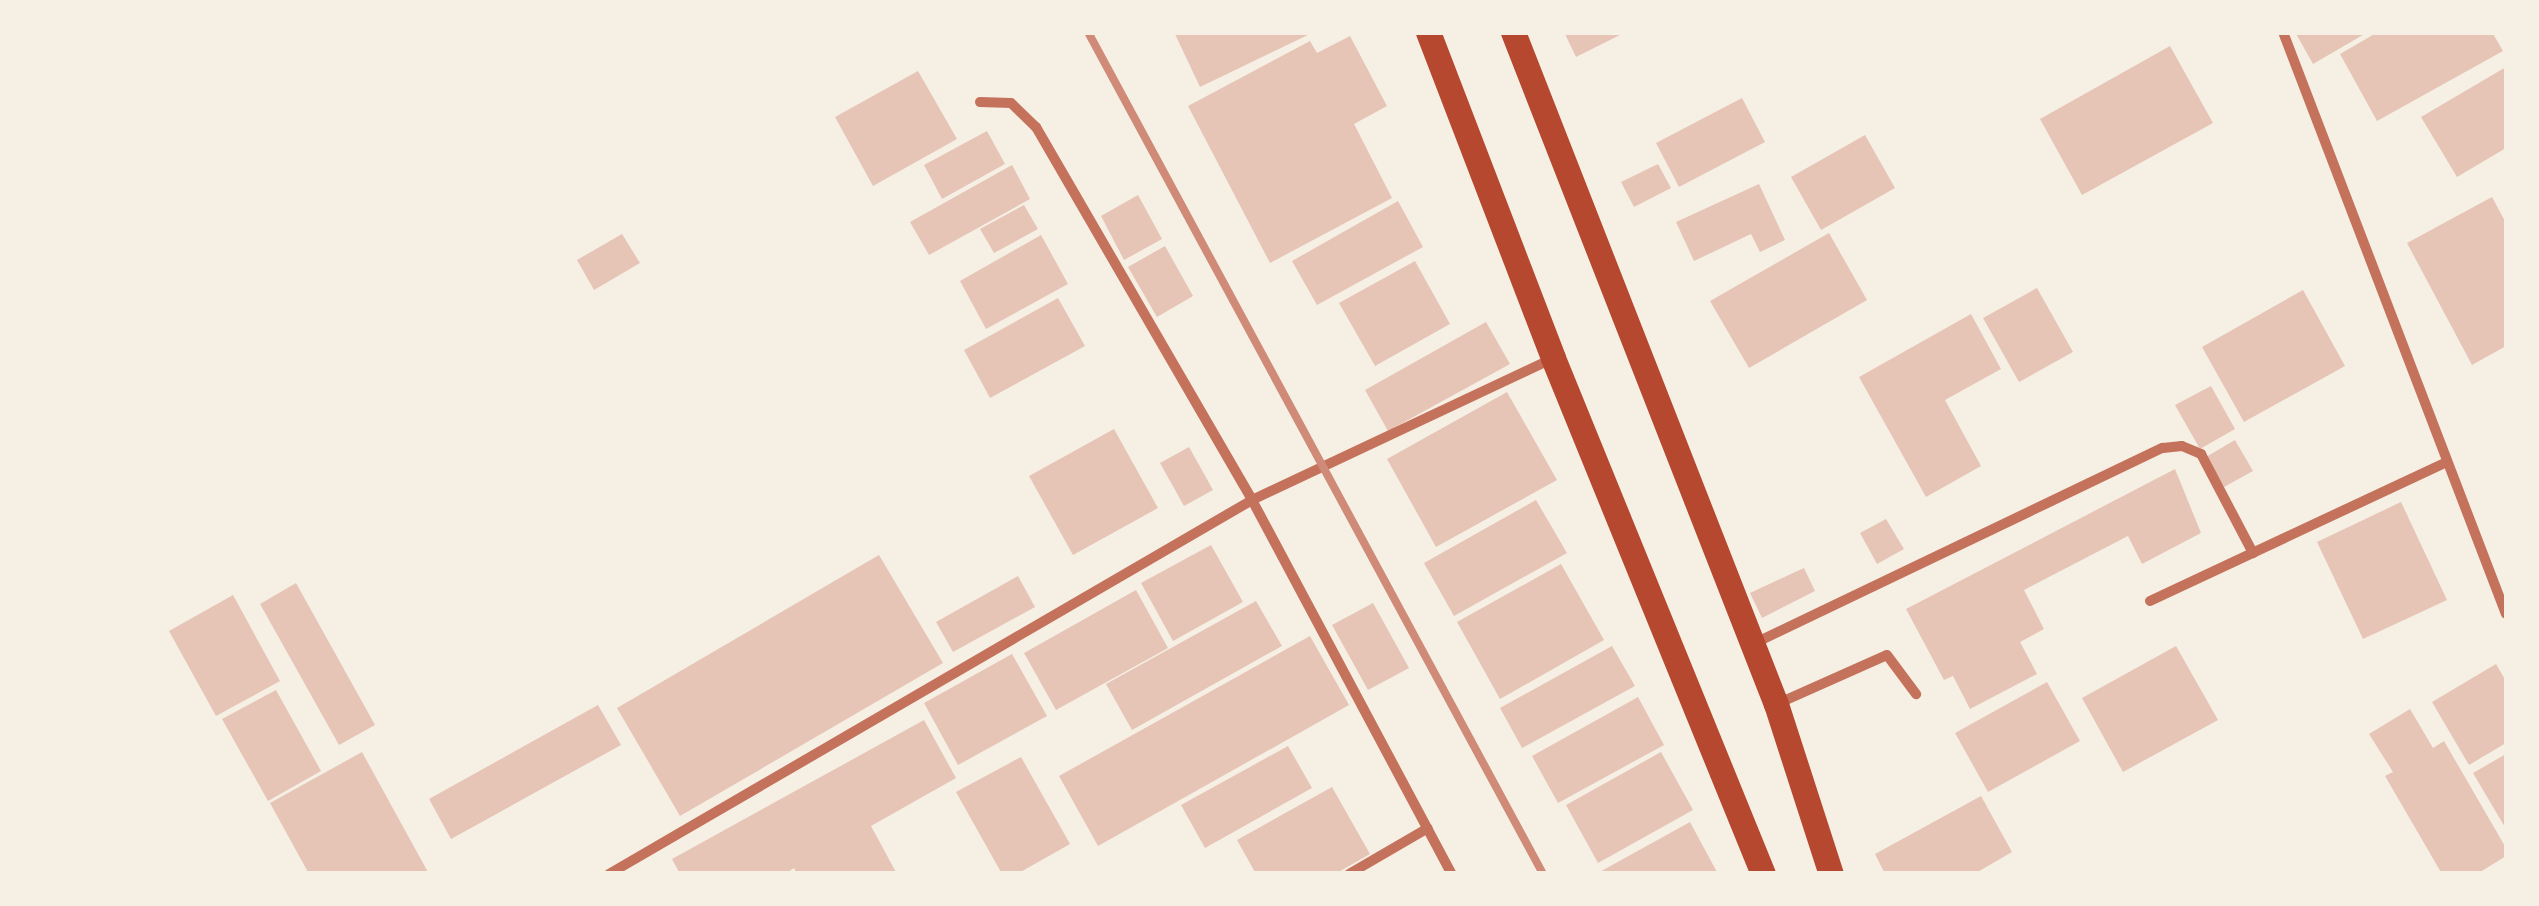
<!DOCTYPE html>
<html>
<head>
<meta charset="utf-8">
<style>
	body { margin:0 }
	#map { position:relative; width:2539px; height:906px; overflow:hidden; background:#f6efe4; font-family:"Zilla Slab",serif }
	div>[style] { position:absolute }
	.building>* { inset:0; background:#e6c5b7 }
	.minor>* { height:10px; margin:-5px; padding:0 5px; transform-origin:5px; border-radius:5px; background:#c5725c }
	.primary>* { height:25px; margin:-12.5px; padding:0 12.5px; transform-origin:12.5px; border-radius:12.5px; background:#b5482f }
	.rail>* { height:8px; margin:-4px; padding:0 4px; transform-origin:4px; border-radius:4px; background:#cf8b77 }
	span { translate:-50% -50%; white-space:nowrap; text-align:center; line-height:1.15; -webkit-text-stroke:10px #f6efe4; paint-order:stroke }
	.frame { position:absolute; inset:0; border:35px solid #f6efe4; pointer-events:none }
</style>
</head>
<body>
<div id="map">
	<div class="building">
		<div style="clip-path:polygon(1174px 32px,1314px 32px,1200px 87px)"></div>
		<div style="clip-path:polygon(1564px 32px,1626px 32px,1576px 57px)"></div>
		<div style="clip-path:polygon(2295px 32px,2368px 32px,2313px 64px)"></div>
		<div style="clip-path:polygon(2378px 32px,2492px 32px,2503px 51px,2377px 121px,2340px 54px)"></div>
		<div style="clip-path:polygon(1350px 36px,1387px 106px,1354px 124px,1392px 198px,1270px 263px,1188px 106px,1310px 41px,1317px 53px)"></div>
		<div style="clip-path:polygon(2170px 46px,2213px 123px,2082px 195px,2040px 119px)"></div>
		<div style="clip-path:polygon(2506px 67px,2506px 148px,2457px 177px,2421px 117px)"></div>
		<div style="clip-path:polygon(918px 71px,957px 139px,873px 186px,835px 117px)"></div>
		<div style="clip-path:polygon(1742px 98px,1765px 142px,1679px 187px,1656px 143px)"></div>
		<div style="clip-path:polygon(987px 131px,1005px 164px,942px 199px,924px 165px)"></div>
		<div style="clip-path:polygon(1865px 135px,1895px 188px,1821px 230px,1791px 177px)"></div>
		<div style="clip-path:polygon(1658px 164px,1671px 188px,1634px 207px,1621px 182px)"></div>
		<div style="clip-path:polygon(1012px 165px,1030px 199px,929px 255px,910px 222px)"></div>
		<div style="clip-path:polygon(1759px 184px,1785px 240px,1760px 252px,1751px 234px,1694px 261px,1676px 222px)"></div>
		<div style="clip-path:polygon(1138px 195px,1162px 239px,1124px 260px,1101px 216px)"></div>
		<div style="clip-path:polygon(2492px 197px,2506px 223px,2506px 346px,2472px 365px,2407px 243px)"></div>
		<div style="clip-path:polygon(1398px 201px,1423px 247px,1317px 305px,1292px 261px)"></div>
		<div style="clip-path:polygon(1024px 205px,1038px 229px,994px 253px,980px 229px)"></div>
		<div style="clip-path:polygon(1829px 233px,1867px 300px,1749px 368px,1710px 301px)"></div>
		<div style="clip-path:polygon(622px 234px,640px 263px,594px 290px,577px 260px)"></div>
		<div style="clip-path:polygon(1041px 235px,1068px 284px,986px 329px,960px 281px)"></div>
		<div style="clip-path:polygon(1165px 246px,1193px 296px,1157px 317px,1128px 267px)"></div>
		<div style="clip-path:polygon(1415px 261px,1450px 324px,1375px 366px,1339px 303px)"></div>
		<div style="clip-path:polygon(2037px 288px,2073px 352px,2019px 382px,1983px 318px)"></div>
		<div style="clip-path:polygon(2303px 290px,2345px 366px,2244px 422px,2202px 347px)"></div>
		<div style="clip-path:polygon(1058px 298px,1085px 346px,990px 398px,964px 350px)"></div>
		<div style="clip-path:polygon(1971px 314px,2001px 369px,1945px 400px,1981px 466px,1926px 497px,1859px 377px)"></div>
		<div style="clip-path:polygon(1486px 322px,1510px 364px,1388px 431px,1365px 390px)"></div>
		<div style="clip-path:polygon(2211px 386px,2235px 429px,2200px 449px,2175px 405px)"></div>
		<div style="clip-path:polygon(1507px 392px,1557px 480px,1436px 547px,1387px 459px)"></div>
		<div style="clip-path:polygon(1114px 429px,1158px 508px,1073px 555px,1029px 476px)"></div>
		<div style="clip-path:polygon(2235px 440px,2253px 471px,2224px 487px,2206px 457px)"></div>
		<div style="clip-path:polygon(1189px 447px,1213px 490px,1184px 506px,1160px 463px)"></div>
		<div style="clip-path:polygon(2175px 469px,2201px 533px,2142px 564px,2128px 536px,2024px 590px,2044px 629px,2020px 642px,2037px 674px,1970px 709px,1953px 676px,1944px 680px,1906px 609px)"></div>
		<div style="clip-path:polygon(1536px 500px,1567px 553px,1454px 616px,1424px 563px)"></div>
		<div style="clip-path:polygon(2401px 502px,2447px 600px,2363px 639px,2317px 542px)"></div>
		<div style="clip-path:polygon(1886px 519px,1904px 549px,1877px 564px,1860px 533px)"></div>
		<div style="clip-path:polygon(1211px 545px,1243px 602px,1173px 641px,1141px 583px)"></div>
		<div style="clip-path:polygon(879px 555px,943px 663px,680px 816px,617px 708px)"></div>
		<div style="clip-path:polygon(1561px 564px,1604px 640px,1500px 699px,1457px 622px)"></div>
		<div style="clip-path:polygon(1804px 568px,1815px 591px,1762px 618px,1750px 593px)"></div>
		<div style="clip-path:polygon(1018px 576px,1035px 607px,953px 652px,936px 622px)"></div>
		<div style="clip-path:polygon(296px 583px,375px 725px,339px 745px,260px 604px)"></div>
		<div style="clip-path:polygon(1136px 590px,1168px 648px,1056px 710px,1024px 653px)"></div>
		<div style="clip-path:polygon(233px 595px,280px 681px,216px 716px,169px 631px)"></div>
		<div style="clip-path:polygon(1256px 601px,1282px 646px,1132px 730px,1106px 684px)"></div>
		<div style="clip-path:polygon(1373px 603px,1409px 668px,1368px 690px,1332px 625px)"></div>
		<div style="clip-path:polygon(1310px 636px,1349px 705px,1098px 846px,1059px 776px)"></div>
		<div style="clip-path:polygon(1612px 646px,1635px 686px,1522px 748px,1500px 708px)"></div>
		<div style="clip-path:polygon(2176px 646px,2218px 720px,2123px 772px,2082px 698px)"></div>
		<div style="clip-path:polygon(1012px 654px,1047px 716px,958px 765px,924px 703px)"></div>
		<div style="clip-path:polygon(2496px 664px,2506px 681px,2506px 743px,2469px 765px,2432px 702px)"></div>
		<div style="clip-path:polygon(2047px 682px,2080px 741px,1988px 792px,1955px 733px)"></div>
		<div style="clip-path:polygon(276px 690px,321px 771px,268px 801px,222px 719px)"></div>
		<div style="clip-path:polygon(1638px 697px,1664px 745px,1558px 803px,1532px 756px)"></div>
		<div style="clip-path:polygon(598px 705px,621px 745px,451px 839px,429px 799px)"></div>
		<div style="clip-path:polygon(2410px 709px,2433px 748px,2444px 741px,2506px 848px,2506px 856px,2477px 874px,2442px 874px,2385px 776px,2393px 772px,2369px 734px)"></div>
		<div style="clip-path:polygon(924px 720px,956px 778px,871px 826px,897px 874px,797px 874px,794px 868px,785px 874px,680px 874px,672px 859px)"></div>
		<div style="clip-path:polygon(1288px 746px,1312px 788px,1205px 848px,1181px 805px)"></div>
		<div style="clip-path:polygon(362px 752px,429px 874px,309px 874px,270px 803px)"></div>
		<div style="clip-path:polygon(1661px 752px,1693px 810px,1598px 863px,1566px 805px)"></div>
		<div style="clip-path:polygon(2506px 754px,2506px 829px,2473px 773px)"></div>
		<div style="clip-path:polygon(1021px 757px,1070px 844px,1017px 874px,1002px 874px,956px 792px)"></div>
		<div style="clip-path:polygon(1332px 787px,1370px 854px,1335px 874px,1256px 874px,1237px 840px)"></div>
		<div style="clip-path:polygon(1981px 796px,2012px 852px,1974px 874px,1885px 874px,1875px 854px)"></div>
		<div style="clip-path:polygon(1690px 822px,1718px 874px,1596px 874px)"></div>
	</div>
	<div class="minor">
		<div style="left:2283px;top:32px;width:623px;rotate:69.04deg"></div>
		<div style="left:980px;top:102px;width:31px;rotate:2deg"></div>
		<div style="left:1011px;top:103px;width:35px;rotate:44deg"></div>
		<div style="left:1036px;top:127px;width:431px;rotate:59.9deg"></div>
		<div style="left:1252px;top:500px;width:424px;rotate:61.9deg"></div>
		<div style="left:2150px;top:601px;width:326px;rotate:-25.1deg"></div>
		<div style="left:1753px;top:644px;width:454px;rotate:-25.6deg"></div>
		<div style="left:2163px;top:448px;width:19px;rotate:-6deg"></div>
		<div style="left:2182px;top:446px;width:21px;rotate:23deg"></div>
		<div style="left:2201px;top:454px;width:112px;rotate:62.3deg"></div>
		<div style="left:1777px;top:704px;width:120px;rotate:-24deg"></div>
		<div style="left:1887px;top:655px;width:49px;rotate:53.4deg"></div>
		<div style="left:609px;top:874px;width:744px;rotate:-30.18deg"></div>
		<div style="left:1252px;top:500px;width:331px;rotate:-25.2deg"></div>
		<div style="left:1349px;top:874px;width:91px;rotate:-30.2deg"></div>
	</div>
	<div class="primary">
		<div style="left:1428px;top:32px;width:349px;rotate:69deg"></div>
		<div style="left:1553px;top:358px;width:557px;rotate:67.85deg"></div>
		<div style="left:1513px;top:32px;width:722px;rotate:68.63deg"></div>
		<div style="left:1776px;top:704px;width:179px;rotate:72.1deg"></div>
	</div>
	<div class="rail">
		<div style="left:1088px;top:32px;width:957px;rotate:61.61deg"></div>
	</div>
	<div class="frame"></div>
</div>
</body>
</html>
